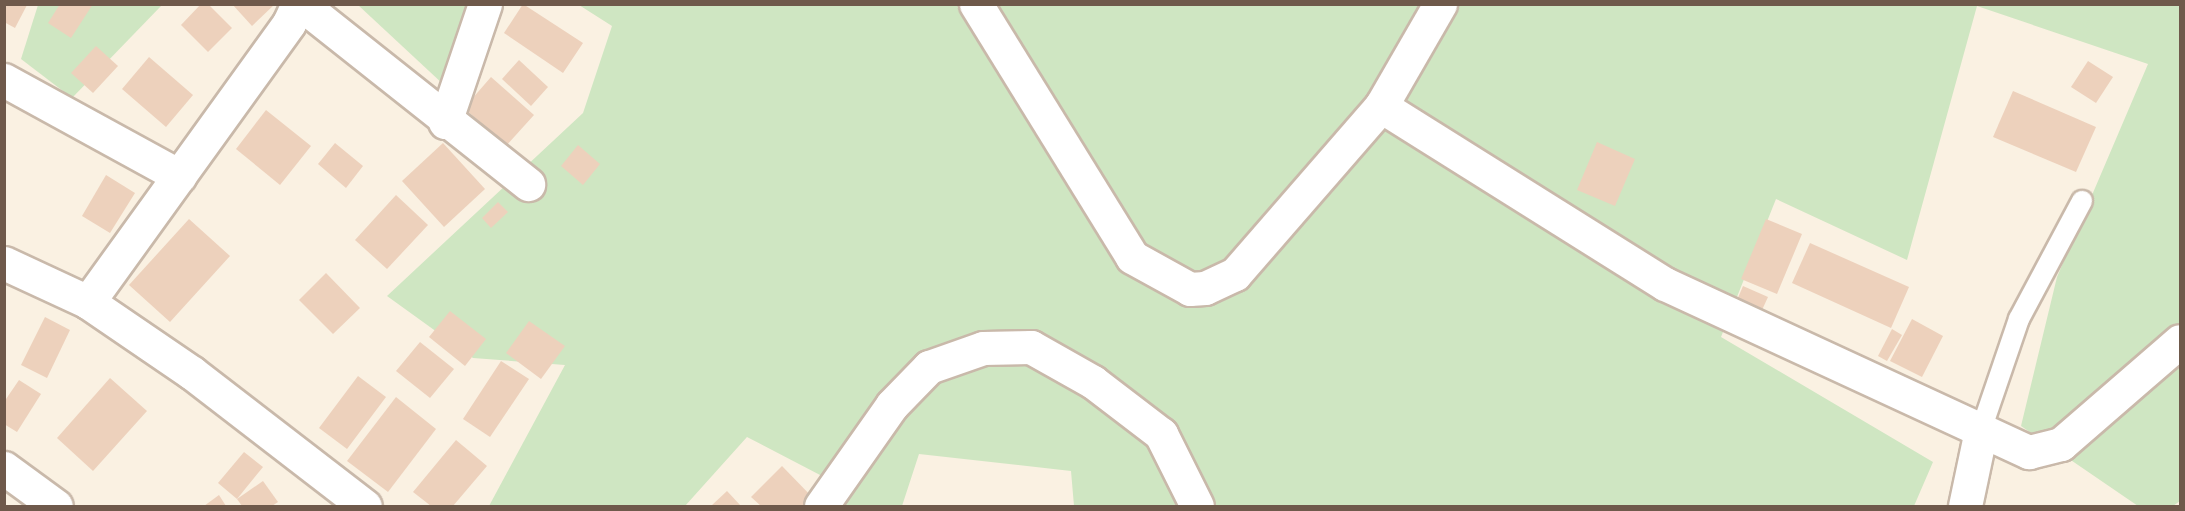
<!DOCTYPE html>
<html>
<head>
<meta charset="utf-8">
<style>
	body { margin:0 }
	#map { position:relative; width:2185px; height:511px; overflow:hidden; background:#faf1e2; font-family:Commissioner,sans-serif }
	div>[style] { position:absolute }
	.green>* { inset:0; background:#cfe6c2 }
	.building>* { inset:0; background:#edd1bc }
	.roads { filter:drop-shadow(2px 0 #c9b9aa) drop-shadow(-2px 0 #c9b9aa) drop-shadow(0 2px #c9b9aa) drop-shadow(0 -2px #c9b9aa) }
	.service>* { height:20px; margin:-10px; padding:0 10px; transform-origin:10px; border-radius:10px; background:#fff }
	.minor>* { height:33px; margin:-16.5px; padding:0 16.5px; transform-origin:16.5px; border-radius:16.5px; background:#fff }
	span { translate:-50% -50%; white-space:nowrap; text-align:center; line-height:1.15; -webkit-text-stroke:4.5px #fdf5e8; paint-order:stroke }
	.frame { position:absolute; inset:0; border:6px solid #6f594b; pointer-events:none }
</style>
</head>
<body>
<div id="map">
	<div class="green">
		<div style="clip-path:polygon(38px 5px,162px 5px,72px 98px,21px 59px)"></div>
		<div style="clip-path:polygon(358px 5px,489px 5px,458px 98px)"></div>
		<div style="clip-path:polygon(579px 5px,2180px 5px,2180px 501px,2173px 506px,2138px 506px,2021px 426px,2057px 277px,2148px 64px,1977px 6px,1907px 260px,1776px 199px,1721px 337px,1933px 462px,1914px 506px,1074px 506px,1071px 471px,919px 454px,902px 506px,832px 506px,845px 488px,747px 437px,685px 506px,489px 506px,565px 365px,473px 358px,387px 296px,583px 113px,612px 26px)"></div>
	</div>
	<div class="building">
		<div style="clip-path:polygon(60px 4px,93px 4px,71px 38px,48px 23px)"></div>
		<div style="clip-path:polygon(201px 4px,208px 4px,232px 28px,208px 52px,181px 25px)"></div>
		<div style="clip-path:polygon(232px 4px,275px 4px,252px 26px)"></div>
		<div style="clip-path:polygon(523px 4px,583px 43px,563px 73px,504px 33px)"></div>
		<div style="clip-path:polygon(4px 5px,27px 5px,15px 28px,4px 22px)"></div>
		<div style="clip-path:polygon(96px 46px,118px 66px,93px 93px,71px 73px)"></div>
		<div style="clip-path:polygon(149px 57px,193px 95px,166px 127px,122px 89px)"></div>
		<div style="clip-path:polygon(519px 60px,548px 87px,531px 106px,502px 79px)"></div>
		<div style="clip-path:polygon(2088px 61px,2113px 77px,2096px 103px,2071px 87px)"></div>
		<div style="clip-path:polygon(491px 77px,534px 115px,506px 146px,464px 108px)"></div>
		<div style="clip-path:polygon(2013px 91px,2096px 127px,2076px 172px,1993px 137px)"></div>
		<div style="clip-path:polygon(266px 110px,311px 146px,280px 185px,236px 149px)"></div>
		<div style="clip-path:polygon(1597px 142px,1635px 159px,1615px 206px,1577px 190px)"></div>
		<div style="clip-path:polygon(335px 143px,363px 166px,346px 188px,318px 164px)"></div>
		<div style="clip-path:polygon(443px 143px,485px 189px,444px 227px,402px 181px)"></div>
		<div style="clip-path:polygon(578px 145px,600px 164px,583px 185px,561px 166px)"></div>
		<div style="clip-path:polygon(106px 175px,135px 193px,110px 233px,82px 216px)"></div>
		<div style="clip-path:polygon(396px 195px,428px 225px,387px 269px,355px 240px)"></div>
		<div style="clip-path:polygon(498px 202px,508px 212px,491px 228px,482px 218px)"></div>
		<div style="clip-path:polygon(189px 219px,230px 256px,170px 322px,129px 285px)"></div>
		<div style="clip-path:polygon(1766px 219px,1802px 234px,1777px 294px,1741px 279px)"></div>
		<div style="clip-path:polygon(1810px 243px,1909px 287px,1891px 328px,1792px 283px)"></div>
		<div style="clip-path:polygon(326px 273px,360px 308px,333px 334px,299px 300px)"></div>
		<div style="clip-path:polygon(1743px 286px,1768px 297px,1756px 323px,1732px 312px)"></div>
		<div style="clip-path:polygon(450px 311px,486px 339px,465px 366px,429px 337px)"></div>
		<div style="clip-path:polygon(45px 317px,70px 330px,47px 378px,21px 365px)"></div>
		<div style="clip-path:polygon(1912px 319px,1943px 336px,1922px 377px,1890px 361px)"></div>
		<div style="clip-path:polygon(529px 321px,565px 346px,541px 379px,506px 353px)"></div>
		<div style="clip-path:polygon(1892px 329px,1902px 335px,1887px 361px,1878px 356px)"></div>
		<div style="clip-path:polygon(420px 342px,454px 369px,430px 398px,396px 371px)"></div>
		<div style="clip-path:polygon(501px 361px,529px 379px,490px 437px,463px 419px)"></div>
		<div style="clip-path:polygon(358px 376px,386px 397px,347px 449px,319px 428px)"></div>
		<div style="clip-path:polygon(110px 378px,147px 411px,93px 471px,57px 438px)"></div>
		<div style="clip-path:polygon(19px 380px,41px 394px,17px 432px,4px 424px,4px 402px)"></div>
		<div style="clip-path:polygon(396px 397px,436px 429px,388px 492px,347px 461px)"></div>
		<div style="clip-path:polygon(456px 440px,487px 466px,453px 506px,431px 506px,413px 492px)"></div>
		<div style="clip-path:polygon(244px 452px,263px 467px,237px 499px,218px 483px)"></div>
		<div style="clip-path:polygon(782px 466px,817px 502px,812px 506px,761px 506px,751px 497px)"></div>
		<div style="clip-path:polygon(263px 481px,278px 502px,272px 506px,242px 506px,237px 499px)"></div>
		<div style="clip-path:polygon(727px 491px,741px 506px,711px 506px)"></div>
		<div style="clip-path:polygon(219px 495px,226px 506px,204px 506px)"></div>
	</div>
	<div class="roads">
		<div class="service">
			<div style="left:1981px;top:430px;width:117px;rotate:-71.1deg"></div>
			<div style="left:2019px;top:319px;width:134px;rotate:-61.9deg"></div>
		</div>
		<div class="minor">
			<div style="left:301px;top:4px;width:290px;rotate:38.4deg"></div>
			<div style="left:976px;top:4px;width:297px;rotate:58.3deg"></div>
			<div style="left:1132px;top:257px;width:66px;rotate:28.9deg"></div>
			<div style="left:1190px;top:289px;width:15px;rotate:-4deg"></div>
			<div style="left:1205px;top:288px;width:33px;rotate:-25deg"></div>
			<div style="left:1235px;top:274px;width:223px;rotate:-49deg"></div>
			<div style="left:1440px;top:4px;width:118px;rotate:120deg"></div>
			<div style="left:1381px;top:106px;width:335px;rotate:32.1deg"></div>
			<div style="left:1665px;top:284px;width:401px;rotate:24.8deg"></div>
			<div style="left:2029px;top:452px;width:33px;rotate:-14deg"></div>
			<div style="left:2061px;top:444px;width:157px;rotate:-40.9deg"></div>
			<div style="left:4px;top:80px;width:200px;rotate:28.7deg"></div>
			<div style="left:445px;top:122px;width:125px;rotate:-71.3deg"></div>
			<div style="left:4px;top:263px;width:93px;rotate:24.9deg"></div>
			<div style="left:88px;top:302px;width:126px;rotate:34.3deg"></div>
			<div style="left:192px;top:373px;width:218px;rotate:37.6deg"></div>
			<div style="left:88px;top:302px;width:344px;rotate:-54.2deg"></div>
			<div style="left:289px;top:23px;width:21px;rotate:-65deg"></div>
			<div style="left:4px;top:468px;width:64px;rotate:36.2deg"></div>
			<div style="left:821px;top:506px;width:123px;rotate:-54.9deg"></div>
			<div style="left:892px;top:405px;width:53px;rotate:-45.8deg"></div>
			<div style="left:929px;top:367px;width:57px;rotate:-19.4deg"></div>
			<div style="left:983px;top:348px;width:48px;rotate:-1.2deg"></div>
			<div style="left:1031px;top:347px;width:71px;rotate:29.4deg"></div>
			<div style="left:1093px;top:382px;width:86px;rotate:37.4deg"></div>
			<div style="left:1161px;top:434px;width:80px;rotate:63.4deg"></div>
			<div style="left:1965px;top:506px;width:78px;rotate:-78.1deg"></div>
		</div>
	</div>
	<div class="frame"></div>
</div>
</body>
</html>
